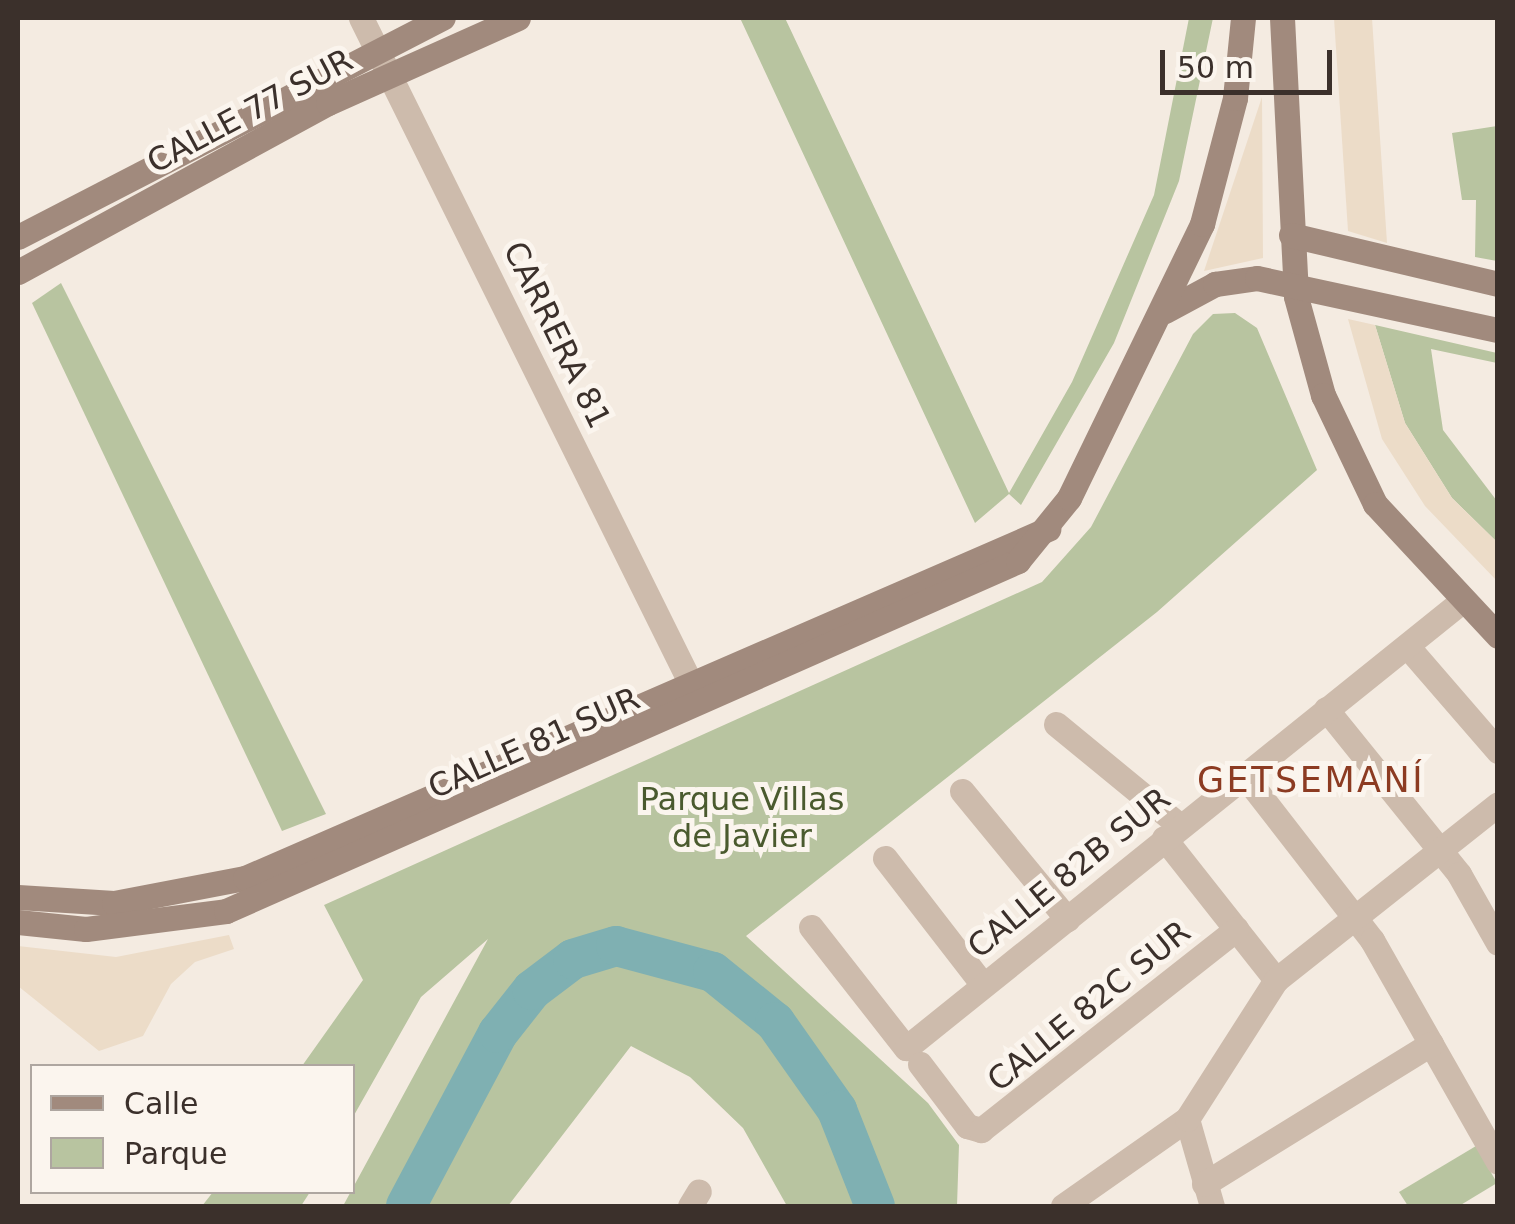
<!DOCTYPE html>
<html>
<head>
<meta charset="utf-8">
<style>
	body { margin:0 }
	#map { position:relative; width:1515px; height:1224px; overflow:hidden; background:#f4ebe1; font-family:"DejaVu Sans",sans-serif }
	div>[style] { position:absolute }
	.green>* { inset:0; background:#b8c4a0 }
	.plaza>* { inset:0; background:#ecdcc8 }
	.river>* { height:40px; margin:-20px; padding:0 20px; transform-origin:20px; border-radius:20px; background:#7fb0b2 }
	.street>* { height:25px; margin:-12.5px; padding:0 12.5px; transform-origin:12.5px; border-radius:12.5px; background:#cdbbac }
	.secondary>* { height:25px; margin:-12.5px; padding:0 12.5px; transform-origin:12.5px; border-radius:12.5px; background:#a18a7d }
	span { translate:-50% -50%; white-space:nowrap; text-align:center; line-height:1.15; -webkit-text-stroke:10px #fbf5ee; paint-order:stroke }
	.street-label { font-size:32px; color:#3b302b }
	.park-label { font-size:32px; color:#4a5a2e }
	.neighbourhood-label { font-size:35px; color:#8c3b22; letter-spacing:2.5px }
	.frame { position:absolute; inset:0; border:20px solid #3b302b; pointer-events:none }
	.legend { position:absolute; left:30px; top:1064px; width:325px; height:130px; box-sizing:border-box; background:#fbf5ee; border:2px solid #aea6a0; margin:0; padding:12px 18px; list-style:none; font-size:30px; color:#3b302b }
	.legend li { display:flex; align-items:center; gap:20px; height:50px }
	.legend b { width:50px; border:2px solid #aea6a0 }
	.scale { position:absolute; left:1160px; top:50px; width:172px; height:45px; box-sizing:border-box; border:5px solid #3b302b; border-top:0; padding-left:12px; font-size:30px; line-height:35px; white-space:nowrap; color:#3b302b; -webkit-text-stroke:8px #fbf5ee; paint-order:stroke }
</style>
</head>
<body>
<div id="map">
	<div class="green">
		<div style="clip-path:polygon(740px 18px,785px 18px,1009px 493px,1072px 382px,1154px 195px,1189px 18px,1213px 18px,1179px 181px,1114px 343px,1021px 505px,1009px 494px,975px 523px)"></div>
		<div style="clip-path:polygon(1497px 126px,1498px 126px,1497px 261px,1475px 257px,1476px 200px,1462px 200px,1452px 133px)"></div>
		<div style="clip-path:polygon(61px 283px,326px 814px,282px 831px,32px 303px)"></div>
		<div style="clip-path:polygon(1235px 313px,1257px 328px,1317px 470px,1157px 612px,746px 936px,928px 1103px,959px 1145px,957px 1206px,787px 1206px,743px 1128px,690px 1077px,631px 1046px,508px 1206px,343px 1206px,488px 939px,421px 997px,353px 1117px,352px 1066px,302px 1066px,363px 980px,324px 905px,1042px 582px,1091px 527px,1193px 334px,1213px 314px)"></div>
		<div style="clip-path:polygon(1375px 325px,1497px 353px,1497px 363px,1431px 349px,1443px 430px,1497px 501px,1497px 542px,1452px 498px,1405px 423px)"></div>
		<div style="clip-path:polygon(1476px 1146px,1497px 1183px,1459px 1206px,1408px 1206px,1399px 1192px)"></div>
		<div style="clip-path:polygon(213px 1192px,310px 1192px,301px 1206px,202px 1206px)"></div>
	</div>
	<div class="plaza">
		<div style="clip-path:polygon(1334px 18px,1372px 18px,1387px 243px,1348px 231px)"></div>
		<div style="clip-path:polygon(1262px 97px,1263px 258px,1204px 271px)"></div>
		<div style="clip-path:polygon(1348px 319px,1375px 325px,1405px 423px,1452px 498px,1497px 542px,1497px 581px,1425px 506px,1382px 439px)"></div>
		<div style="clip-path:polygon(229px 935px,234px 949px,195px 962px,171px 984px,143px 1036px,99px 1051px,18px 986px,18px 946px,116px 957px)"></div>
	</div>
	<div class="river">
		<div style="left:406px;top:1206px;width:196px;rotate:-62deg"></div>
		<div style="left:498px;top:1033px;width:55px;rotate:-51.7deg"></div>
		<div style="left:532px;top:990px;width:51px;rotate:-37.1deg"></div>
		<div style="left:573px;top:959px;width:45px;rotate:-16.8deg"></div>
		<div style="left:616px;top:946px;width:100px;rotate:15deg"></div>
		<div style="left:713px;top:972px;width:80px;rotate:38.9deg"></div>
		<div style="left:775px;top:1022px;width:108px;rotate:54.8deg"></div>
		<div style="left:837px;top:1110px;width:103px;rotate:68.4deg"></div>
	</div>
	<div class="street">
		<div style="left:361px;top:18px;width:741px;rotate:63.64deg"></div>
		<div style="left:1407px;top:646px;width:139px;rotate:49.1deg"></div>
		<div style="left:1326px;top:709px;width:212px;rotate:51.1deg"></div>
		<div style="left:1459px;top:874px;width:79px;rotate:60.5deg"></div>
		<div style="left:1056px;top:724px;width:159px;rotate:39.4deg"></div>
		<div style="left:1244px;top:775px;width:209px;rotate:52.2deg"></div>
		<div style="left:1372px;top:940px;width:255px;rotate:60.4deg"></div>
		<div style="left:962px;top:791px;width:166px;rotate:50.6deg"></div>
		<div style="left:1164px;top:838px;width:181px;rotate:51.7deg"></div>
		<div style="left:885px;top:858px;width:160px;rotate:52.3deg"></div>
		<div style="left:811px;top:927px;width:154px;rotate:51.9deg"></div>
		<div style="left:906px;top:1048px;width:713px;rotate:-38.8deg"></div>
		<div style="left:920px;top:1064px;width:78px;rotate:52.8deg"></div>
		<div style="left:967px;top:1126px;width:15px;rotate:16deg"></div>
		<div style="left:981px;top:1130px;width:325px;rotate:-38.2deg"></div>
		<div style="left:1187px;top:1119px;width:91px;rotate:74deg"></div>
		<div style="left:1204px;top:1184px;width:267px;rotate:-31.7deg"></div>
		<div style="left:690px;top:1206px;width:17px;rotate:-59deg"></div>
		<div style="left:1063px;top:1206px;width:151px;rotate:-35.1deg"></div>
		<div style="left:1187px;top:1119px;width:165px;rotate:-57.4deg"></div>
		<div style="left:1276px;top:980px;width:283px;rotate:-38.4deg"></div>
	</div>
	<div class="secondary">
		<div style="left:1282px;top:18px;width:279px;rotate:87.1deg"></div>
		<div style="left:1296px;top:297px;width:102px;rotate:74.6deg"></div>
		<div style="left:1323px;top:395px;width:121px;rotate:64.5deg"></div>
		<div style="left:1375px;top:504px;width:180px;rotate:47deg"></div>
		<div style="left:1291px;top:235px;width:213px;rotate:13.3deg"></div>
		<div style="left:18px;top:237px;width:478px;rotate:-27.3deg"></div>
		<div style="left:18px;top:272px;width:353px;rotate:-28.6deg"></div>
		<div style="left:328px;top:103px;width:208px;rotate:-24.1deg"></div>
		<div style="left:1165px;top:311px;width:57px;rotate:-28.4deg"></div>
		<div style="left:1215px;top:284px;width:42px;rotate:-8.1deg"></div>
		<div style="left:1257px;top:278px;width:247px;rotate:12.2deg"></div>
		<div style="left:18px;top:897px;width:96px;rotate:3.6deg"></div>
		<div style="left:114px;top:903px;width:133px;rotate:-10.8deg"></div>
		<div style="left:245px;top:878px;width:876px;rotate:-23.49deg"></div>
		<div style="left:18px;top:922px;width:68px;rotate:5.9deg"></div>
		<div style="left:86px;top:929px;width:141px;rotate:-7.3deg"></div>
		<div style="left:226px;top:911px;width:866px;rotate:-23.84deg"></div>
		<div style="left:1018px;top:561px;width:81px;rotate:-51deg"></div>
		<div style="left:1069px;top:498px;width:305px;rotate:-64.1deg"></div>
		<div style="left:1202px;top:224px;width:130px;rotate:-75.3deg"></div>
		<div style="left:1235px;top:98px;width:80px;rotate:-84.3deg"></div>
	</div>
	<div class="street-label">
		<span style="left:250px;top:111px;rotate:-28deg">CALLE 77 SUR</span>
		<span style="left:557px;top:335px;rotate:64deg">CARRERA 81</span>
		<span style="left:534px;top:743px;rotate:-24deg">CALLE 81 SUR</span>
		<span style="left:1069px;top:873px;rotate:-39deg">CALLE 82B SUR</span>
		<span style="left:1089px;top:1006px;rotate:-39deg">CALLE 82C SUR</span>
	</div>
	<div class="park-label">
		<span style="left:742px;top:818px">Parque Villas<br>de Javier</span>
	</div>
	<div class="neighbourhood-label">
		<span style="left:1311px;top:780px">GETSEMANÍ</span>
	</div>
	<div class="frame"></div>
	<ul class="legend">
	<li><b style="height:12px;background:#a18a7d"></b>Calle</li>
	<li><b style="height:28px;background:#b8c4a0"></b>Parque</li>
	</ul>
	<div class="scale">50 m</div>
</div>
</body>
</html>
